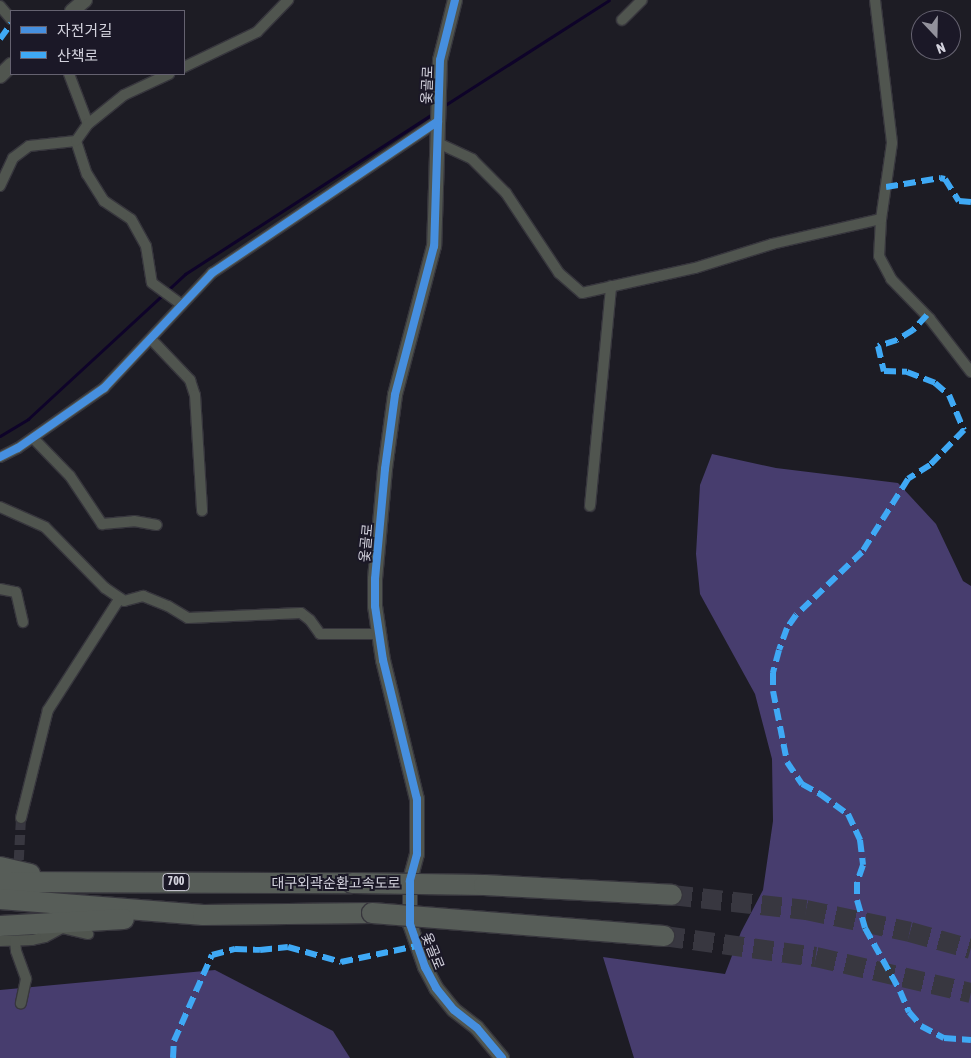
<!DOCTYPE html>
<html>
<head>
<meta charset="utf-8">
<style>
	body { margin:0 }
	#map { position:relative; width:971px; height:1058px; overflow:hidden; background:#1d1c24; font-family:"Asap Condensed","Noto Sans KR",sans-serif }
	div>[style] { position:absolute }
	.forest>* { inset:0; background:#473d6e }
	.stream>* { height:3px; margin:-1.5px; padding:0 1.5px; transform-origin:1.5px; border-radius:1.5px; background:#0e0329 }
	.minor-tunnel>* { height:10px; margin-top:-5px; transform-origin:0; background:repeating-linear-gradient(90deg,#383740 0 10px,transparent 0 15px) }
	.motorway-tunnel>* { height:20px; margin-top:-10px; transform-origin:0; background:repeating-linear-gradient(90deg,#383740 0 20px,transparent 0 30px) }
	.roads { filter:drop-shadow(1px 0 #37363d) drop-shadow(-1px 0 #37363d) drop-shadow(0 1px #37363d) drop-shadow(0 -1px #37363d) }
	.minor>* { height:10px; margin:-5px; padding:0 5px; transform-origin:5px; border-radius:5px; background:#50554f }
	.tertiary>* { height:14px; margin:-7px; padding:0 7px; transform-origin:7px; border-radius:7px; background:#50554f }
	.motorway>* { height:20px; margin:-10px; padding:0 10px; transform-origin:10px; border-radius:10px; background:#575d58 }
	.bridges { filter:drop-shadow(1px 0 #37363d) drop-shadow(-1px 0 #37363d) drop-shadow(0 1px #37363d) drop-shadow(0 -1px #37363d) }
	.motorway-bridge>* { height:20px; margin:-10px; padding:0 10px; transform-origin:10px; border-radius:10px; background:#575d58 }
	.quiet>* { height:6px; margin-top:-3px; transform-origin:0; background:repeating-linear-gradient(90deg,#3fa9f5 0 12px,transparent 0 18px) }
	.cycleway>* { height:8px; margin:-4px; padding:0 4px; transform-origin:4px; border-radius:4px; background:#468fdf }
	span { translate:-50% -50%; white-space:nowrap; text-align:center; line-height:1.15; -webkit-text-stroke:4px #1b1827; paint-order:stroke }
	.shield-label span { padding:1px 4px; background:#1b1827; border:1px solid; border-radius:4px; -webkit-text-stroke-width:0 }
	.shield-label { font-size:12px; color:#d3d2dd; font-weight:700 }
	.street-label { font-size:14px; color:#d3d2dd }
	.legend { position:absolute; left:10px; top:10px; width:175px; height:65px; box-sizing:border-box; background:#1b1827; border:1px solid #656270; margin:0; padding:6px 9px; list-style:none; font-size:15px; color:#d3d2dd }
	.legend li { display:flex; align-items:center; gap:10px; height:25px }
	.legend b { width:25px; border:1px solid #656270 }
	.north { position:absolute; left:911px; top:10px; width:50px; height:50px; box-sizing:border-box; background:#1b1827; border:1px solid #656270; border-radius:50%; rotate:159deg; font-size:14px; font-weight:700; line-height:20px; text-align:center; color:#d3d2dd }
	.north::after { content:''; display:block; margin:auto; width:18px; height:22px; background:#93929c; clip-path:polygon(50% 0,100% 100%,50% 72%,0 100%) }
</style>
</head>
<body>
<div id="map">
	<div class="forest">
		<div style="clip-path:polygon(712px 454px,776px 468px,898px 483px,936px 524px,963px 581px,971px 586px,971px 1058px,634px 1058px,603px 957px,725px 974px,741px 932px,763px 890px,773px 821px,772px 759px,755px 694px,700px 594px,696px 554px,700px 485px)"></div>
		<div style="clip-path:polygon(215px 970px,333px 1031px,350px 1058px,0 1058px,0 990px)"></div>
	</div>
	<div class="stream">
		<div style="left:442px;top:107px;width:198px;rotate:-32.6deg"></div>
		<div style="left:0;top:436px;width:33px;rotate:-31deg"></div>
		<div style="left:28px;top:419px;width:214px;rotate:-42.7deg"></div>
		<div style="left:185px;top:274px;width:298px;rotate:-32.9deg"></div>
	</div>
	<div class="minor-tunnel">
		<div style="left:18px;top:875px;width:57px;rotate:-87deg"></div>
	</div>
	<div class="motorway-tunnel">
		<div style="left:672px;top:895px;width:135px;rotate:6.4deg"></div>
		<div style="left:806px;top:910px;width:106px;rotate:11.9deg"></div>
		<div style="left:910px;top:932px;width:63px;rotate:15.6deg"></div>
		<div style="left:664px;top:936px;width:153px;rotate:7.9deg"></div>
		<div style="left:816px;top:957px;width:159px;rotate:13.1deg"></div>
	</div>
	<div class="roads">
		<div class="minor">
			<div style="left:875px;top:0;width:144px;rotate:83.2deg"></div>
			<div style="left:892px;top:143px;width:77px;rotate:98.2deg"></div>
			<div style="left:881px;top:219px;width:37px;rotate:93deg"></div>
			<div style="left:879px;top:256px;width:26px;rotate:62deg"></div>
			<div style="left:891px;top:279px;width:56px;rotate:45.7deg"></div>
			<div style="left:930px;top:319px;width:67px;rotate:52.3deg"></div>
			<div style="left:0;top:6px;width:17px;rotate:50deg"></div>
			<div style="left:622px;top:20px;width:28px;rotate:-45deg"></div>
			<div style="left:184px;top:67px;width:81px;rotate:-25.6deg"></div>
			<div style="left:257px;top:32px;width:45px;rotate:-45.9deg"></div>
			<div style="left:69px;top:74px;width:53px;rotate:69.2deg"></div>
			<div style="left:76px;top:141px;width:35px;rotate:72deg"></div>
			<div style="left:87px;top:174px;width:32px;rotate:58deg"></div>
			<div style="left:104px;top:201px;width:32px;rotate:34deg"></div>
			<div style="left:131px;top:219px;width:31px;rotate:61deg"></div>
			<div style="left:146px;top:246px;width:37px;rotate:81deg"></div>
			<div style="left:152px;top:283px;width:37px;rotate:36deg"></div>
			<div style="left:438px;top:143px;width:38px;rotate:25deg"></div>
			<div style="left:472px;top:159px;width:48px;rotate:45deg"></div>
			<div style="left:506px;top:193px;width:96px;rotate:56.5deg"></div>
			<div style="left:559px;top:273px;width:30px;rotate:41deg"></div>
			<div style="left:582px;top:293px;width:116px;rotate:-12.5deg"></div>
			<div style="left:695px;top:268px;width:81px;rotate:-17.3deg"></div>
			<div style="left:772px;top:244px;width:112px;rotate:-12.9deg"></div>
			<div style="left:0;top:186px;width:31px;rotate:-65deg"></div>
			<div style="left:13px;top:158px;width:20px;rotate:-37deg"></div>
			<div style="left:29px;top:146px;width:47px;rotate:-6.1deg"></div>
			<div style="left:76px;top:141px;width:21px;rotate:-55deg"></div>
			<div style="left:88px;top:124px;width:46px;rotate:-38.9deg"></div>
			<div style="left:124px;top:95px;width:50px;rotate:-25deg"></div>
			<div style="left:151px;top:339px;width:57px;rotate:46.4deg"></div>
			<div style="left:190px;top:380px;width:16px;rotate:72deg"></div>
			<div style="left:195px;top:395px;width:116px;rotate:86.5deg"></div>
			<div style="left:33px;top:438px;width:53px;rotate:45.8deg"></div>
			<div style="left:70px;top:476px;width:58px;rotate:56.3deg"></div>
			<div style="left:102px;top:524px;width:32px;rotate:-5deg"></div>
			<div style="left:134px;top:521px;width:23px;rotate:10deg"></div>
			<div style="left:0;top:457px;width:20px;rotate:-27deg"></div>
			<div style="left:18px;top:448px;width:105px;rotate:-34.9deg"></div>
			<div style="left:104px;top:388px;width:158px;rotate:-46.8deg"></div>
			<div style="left:212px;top:273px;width:272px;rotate:-33.9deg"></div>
			<div style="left:590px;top:506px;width:221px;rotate:-84.5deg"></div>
			<div style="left:0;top:507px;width:49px;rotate:24deg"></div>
			<div style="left:45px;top:527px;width:86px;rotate:45.5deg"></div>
			<div style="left:105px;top:588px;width:23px;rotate:34deg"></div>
			<div style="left:124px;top:601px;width:20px;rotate:-15deg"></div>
			<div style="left:143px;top:596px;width:27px;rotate:22deg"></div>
			<div style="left:168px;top:606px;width:23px;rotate:31deg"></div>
			<div style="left:188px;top:618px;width:113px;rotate:-2.5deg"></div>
			<div style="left:301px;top:613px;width:11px;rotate:38deg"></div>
			<div style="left:310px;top:620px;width:17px;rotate:54deg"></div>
			<div style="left:320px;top:634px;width:58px"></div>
			<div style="left:0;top:589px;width:16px;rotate:11deg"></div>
			<div style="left:16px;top:592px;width:31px;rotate:77deg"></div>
			<div style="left:21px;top:818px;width:111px;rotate:-76deg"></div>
			<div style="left:48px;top:710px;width:133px;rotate:-57.3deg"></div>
			<div style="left:0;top:941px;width:32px;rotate:-2deg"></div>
			<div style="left:32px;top:940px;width:13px;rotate:-13deg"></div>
			<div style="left:45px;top:937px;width:19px;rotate:-28deg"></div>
			<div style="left:62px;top:928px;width:27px;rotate:13deg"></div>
			<div style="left:15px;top:941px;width:10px;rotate:84deg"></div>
			<div style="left:16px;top:951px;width:30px;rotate:70deg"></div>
			<div style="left:26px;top:979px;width:25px;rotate:102deg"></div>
		</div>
		<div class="tertiary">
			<div style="left:455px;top:0;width:62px;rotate:104deg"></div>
			<div style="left:440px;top:60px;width:186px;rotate:91.8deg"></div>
			<div style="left:434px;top:246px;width:154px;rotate:104.7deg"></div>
			<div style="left:395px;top:395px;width:75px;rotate:97.7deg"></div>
			<div style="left:385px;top:469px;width:110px;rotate:95.2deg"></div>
			<div style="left:375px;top:579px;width:27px;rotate:90deg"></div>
			<div style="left:375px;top:606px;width:55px;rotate:81.6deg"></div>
			<div style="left:383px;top:660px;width:143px;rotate:76.3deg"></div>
			<div style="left:417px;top:799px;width:55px;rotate:90deg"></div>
			<div style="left:417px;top:854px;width:28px;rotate:105deg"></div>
			<div style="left:410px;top:881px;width:43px;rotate:90deg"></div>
			<div style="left:410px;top:924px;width:46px;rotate:70.8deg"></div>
			<div style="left:425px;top:967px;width:24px;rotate:62deg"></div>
			<div style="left:436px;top:988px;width:28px;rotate:51deg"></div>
			<div style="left:454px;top:1010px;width:29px;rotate:38deg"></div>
			<div style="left:477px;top:1028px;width:39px;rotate:50deg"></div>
			<div style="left:72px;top:11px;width:17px;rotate:-40deg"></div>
			<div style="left:0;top:76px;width:16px;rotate:-45deg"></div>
		</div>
		<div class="motorway">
			<div style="left:0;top:867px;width:31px;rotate:13deg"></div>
			<div style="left:0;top:882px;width:352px;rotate:0.2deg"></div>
			<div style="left:0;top:899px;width:204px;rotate:4.5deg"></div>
			<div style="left:203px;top:915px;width:169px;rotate:-0.7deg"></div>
			<div style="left:0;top:926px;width:124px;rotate:-3.2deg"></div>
		</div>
	</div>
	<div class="bridges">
		<div class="motorway-bridge">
			<div style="left:352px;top:883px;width:132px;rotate:0.9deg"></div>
			<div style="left:484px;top:885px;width:188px;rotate:3deg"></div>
			<div style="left:372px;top:913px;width:293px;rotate:4.5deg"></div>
		</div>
	</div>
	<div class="quiet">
		<div style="left:0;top:39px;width:19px;rotate:-54deg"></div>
		<div style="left:886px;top:187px;width:55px;rotate:-9.5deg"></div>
		<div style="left:940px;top:178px;width:5px;rotate:11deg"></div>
		<div style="left:945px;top:179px;width:26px;rotate:58deg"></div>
		<div style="left:959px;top:201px;width:12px;rotate:5deg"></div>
		<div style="left:927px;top:315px;width:21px;rotate:133deg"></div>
		<div style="left:913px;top:330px;width:19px;rotate:148deg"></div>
		<div style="left:897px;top:340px;width:20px;rotate:162deg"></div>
		<div style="left:878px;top:346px;width:26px;rotate:77deg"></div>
		<div style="left:884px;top:371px;width:23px;rotate:2deg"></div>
		<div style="left:907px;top:372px;width:30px;rotate:21deg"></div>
		<div style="left:935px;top:383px;width:18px;rotate:41deg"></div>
		<div style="left:949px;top:395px;width:38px;rotate:67deg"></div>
		<div style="left:964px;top:430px;width:49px;rotate:134.2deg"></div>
		<div style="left:930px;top:465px;width:26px;rotate:148deg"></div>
		<div style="left:908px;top:479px;width:86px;rotate:122.2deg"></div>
		<div style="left:862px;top:552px;width:91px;rotate:136.3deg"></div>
		<div style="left:796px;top:615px;width:16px;rotate:125deg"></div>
		<div style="left:787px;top:628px;width:23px;rotate:110deg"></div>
		<div style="left:779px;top:650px;width:24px;rotate:105deg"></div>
		<div style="left:773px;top:673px;width:18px;rotate:90deg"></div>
		<div style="left:773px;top:691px;width:72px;rotate:78.8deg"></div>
		<div style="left:787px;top:762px;width:27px;rotate:56deg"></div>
		<div style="left:802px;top:784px;width:21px;rotate:29deg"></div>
		<div style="left:820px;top:794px;width:34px;rotate:36deg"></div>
		<div style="left:848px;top:814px;width:29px;rotate:65deg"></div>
		<div style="left:860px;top:840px;width:25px;rotate:83deg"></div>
		<div style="left:863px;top:865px;width:18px;rotate:109deg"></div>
		<div style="left:857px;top:882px;width:18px;rotate:90deg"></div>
		<div style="left:857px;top:900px;width:29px;rotate:74deg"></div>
		<div style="left:865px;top:928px;width:72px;rotate:60.9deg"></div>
		<div style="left:900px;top:991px;width:23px;rotate:67deg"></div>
		<div style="left:909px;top:1012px;width:18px;rotate:49deg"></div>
		<div style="left:921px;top:1026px;width:26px;rotate:28deg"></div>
		<div style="left:944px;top:1038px;width:27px;rotate:4deg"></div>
		<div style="left:173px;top:1058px;width:17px;rotate:-87deg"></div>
		<div style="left:174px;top:1041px;width:94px;rotate:-66.2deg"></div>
		<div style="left:212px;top:955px;width:24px;rotate:-15deg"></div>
		<div style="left:235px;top:949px;width:25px;rotate:2deg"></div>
		<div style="left:260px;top:950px;width:28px;rotate:-6deg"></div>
		<div style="left:288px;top:947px;width:55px;rotate:15.8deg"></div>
		<div style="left:341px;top:962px;width:77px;rotate:-12deg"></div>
	</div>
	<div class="cycleway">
		<div style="left:455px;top:0;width:62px;rotate:104deg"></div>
		<div style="left:440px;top:60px;width:186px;rotate:91.8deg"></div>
		<div style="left:434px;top:246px;width:154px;rotate:104.7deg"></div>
		<div style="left:395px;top:395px;width:75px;rotate:97.7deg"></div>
		<div style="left:385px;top:469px;width:110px;rotate:95.2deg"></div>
		<div style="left:375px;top:579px;width:27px;rotate:90deg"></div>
		<div style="left:375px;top:606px;width:55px;rotate:81.6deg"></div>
		<div style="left:383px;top:660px;width:143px;rotate:76.3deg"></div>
		<div style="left:417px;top:799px;width:55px;rotate:90deg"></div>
		<div style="left:417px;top:854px;width:28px;rotate:105deg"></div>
		<div style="left:410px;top:881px;width:43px;rotate:90deg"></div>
		<div style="left:410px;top:924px;width:46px;rotate:70.8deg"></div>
		<div style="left:425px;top:967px;width:24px;rotate:62deg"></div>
		<div style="left:436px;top:988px;width:28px;rotate:51deg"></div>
		<div style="left:454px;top:1010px;width:29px;rotate:38deg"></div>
		<div style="left:477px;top:1028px;width:39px;rotate:50deg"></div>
		<div style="left:0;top:457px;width:20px;rotate:-27deg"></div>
		<div style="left:18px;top:448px;width:105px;rotate:-34.9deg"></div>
		<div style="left:104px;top:388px;width:158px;rotate:-46.8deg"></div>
		<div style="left:212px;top:273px;width:272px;rotate:-33.9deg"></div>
	</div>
	<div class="shield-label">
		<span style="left:176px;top:882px">700</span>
	</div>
	<div class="street-label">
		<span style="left:427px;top:85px;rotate:-88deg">옻골로</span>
		<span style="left:366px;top:543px;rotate:-85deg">옻골로</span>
		<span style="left:336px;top:883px">대구외곽순환고속도로</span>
		<span style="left:433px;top:951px;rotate:68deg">옻골로</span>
	</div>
	<ul class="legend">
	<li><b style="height:6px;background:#468fdf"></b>자전거길</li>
	<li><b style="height:6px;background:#3fa9f5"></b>산책로</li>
	</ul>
	<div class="north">N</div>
</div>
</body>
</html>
